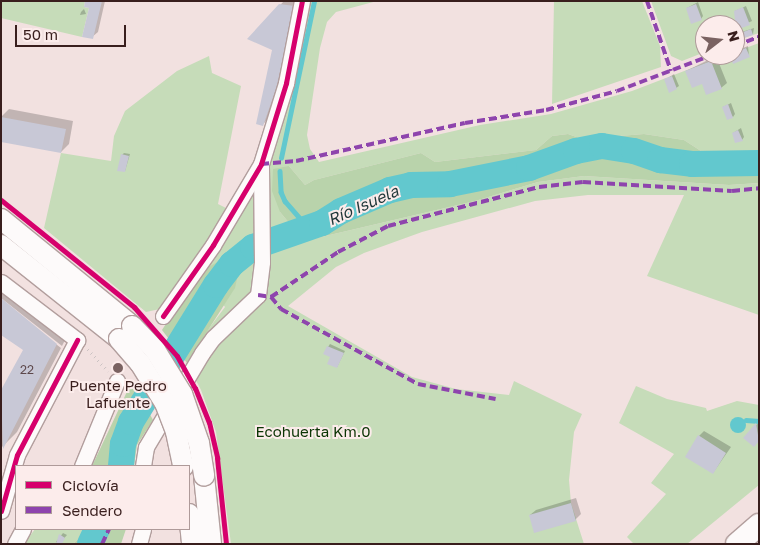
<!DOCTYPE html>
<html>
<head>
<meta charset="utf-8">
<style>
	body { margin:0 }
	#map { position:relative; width:760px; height:545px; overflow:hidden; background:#f2e1e0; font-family:"Golos Text",sans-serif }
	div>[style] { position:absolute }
	.green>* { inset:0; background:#c6dcb9 }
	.forest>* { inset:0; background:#b9d3ab }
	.water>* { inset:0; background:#62c8ce }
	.round { border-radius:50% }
	.shadow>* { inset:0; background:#0003 }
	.stream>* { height:4.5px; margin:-2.25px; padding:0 2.25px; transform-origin:2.25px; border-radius:2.25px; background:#62c8ce }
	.river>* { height:26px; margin:-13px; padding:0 13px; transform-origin:13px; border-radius:13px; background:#62c8ce }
	.building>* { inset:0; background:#c8c8d6 }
	.path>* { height:2.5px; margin-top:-1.25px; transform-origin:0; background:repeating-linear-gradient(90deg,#cac2c2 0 1px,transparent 0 5px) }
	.roads { filter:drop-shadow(1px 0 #b29e9d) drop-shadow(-1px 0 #b29e9d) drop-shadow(0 1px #b29e9d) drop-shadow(0 -1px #b29e9d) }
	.minor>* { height:15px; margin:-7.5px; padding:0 7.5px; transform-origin:7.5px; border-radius:7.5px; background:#fdfafa }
	.major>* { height:20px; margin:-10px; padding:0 10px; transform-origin:10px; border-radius:10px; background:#fdfafa }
	.highway>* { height:22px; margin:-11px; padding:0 11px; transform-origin:11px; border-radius:11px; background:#fdfafa }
	.bridges { filter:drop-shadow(1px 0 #b29e9d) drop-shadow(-1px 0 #b29e9d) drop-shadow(0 1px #b29e9d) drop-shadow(0 -1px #b29e9d) }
	.major-bridge>* { height:20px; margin:-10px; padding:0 10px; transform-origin:10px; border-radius:10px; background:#fdfafa }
	.quiet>* { height:4px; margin-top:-2px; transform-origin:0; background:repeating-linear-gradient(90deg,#8e44ad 0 8px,transparent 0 12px) }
	.cycleway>* { height:5px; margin:-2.5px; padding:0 2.5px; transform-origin:2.5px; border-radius:2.5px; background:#d6006c }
	.dots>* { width:14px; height:14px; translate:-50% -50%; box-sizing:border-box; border:2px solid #fceceb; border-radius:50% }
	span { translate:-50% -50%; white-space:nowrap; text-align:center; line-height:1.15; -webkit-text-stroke:4px #fceceb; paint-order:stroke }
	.number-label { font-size:12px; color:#5d484b }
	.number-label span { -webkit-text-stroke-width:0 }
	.poi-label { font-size:15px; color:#391e1d }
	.park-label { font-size:15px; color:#0b3504 }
	.water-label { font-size:16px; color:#1f3638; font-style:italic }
	.frame { position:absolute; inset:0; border:2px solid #391e1d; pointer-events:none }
	.legend { position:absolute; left:15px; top:465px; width:175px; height:65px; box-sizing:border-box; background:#fceceb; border:1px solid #ae9a99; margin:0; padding:6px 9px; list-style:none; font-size:15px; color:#391e1d }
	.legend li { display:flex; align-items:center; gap:10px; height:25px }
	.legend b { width:25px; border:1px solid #ae9a99 }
	.north { position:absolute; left:695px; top:15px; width:50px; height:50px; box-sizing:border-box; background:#fceceb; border:1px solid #ae9a99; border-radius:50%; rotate:74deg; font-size:14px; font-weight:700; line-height:20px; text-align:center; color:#391e1d }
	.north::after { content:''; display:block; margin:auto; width:18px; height:22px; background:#7a6261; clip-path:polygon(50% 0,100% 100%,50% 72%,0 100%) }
	.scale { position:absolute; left:15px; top:25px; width:111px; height:22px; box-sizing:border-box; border:2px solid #391e1d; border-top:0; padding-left:6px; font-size:15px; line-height:18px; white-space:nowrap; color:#391e1d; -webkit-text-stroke:4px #fceceb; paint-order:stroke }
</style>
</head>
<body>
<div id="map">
	<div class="green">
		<div style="clip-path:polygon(1px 1px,85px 1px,84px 7px,89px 8px,82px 37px,1px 18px)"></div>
		<div style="clip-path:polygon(307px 1px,377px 1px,336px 12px,327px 22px,320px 48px,307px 135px,310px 149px,319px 162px,480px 125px,551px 114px,632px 91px,726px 55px,735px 55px,735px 52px,759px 43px,759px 150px,734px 155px,701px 151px,684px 140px,644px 134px,582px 139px,568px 134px,552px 136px,536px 150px,435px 162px,421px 153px,314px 180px,305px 185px,289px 166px,280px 212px,304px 241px,475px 201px,538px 182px,584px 176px,729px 185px,759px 183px,759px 315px,647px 276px,684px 195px,588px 195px,535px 201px,422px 232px,364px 253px,336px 267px,288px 306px,412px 377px,456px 389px,509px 395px,514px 381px,582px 414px,574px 432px,569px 480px,571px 503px,584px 544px,231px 544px,216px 432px,201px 390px,187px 363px,201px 339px,225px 307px,199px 272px,234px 222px)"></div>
		<div style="clip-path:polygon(554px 1px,642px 1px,660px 46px,661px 67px,552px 104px)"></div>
		<div style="clip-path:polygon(651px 1px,759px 1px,759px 33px,735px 41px,735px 25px,705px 25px,705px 52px,682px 61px,671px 56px)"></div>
		<div style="clip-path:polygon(209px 56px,212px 73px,241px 86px,218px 204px,226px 208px,193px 266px,160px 309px,146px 312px,44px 228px,61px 153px,111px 161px,114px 136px,125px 111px,177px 71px)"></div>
		<div style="clip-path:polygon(636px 386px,667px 399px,706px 408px,707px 411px,737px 401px,759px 405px,759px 485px,687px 544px,634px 544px,627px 537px,666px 494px,651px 483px,674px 454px,619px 423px)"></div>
		<div style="clip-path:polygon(35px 529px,88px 529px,73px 544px,24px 544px)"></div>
	</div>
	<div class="forest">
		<div style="clip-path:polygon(568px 134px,582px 139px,644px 134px,684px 140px,701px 151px,734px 155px,759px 150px,759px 183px,729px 185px,584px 176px,538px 182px,475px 201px,304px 241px,280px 212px,272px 191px,273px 169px,289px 166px,305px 185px,314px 180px,421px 153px,435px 162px,536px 150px,552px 136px)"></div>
		<div style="clip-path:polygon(227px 257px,237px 279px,235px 288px,187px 363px,162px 330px,199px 272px)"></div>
		<div style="clip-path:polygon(132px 381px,153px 420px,137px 445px,134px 466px,92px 466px)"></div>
		<div style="clip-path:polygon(88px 529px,126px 529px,121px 544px,73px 544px)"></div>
	</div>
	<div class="water">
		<div class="round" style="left:730px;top:417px;width:16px;height:16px"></div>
	</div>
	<div class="shadow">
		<div style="clip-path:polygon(86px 1px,105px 1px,98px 32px,92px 37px,91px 7px)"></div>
		<div style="clip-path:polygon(284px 1px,300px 1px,281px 82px,268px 119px,263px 124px,273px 49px,249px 38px)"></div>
		<div style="clip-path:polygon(698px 2px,703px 16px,701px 19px,687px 8px)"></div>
		<div style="clip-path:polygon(746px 6px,752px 21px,737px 28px,735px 11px)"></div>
		<div style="clip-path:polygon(84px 9px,86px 14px,80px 15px,81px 12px)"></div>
		<div style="clip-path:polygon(754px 28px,753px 34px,740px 38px,742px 32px)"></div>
		<div style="clip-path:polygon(748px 46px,749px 56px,735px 55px,735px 51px)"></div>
		<div style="clip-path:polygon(716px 56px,727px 83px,721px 88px,703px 83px,686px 71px)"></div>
		<div style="clip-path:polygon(674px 74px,679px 86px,676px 88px,665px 80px)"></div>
		<div style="clip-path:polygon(731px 103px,735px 114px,733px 117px,723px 107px)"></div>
		<div style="clip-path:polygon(9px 109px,73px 121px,69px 144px,61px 152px,1px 141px,1px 117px)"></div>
		<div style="clip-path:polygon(741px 128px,744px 137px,742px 140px,733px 133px)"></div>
		<div style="clip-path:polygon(124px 153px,130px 154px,125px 171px,122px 155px)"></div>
		<div style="clip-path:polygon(1px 273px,71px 328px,62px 346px,1px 298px)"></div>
		<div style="clip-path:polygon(1px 301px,61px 348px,17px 432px,2px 447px,1px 394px,24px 350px)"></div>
		<div style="clip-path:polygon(330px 344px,345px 351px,337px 367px,328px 347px)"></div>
		<div style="clip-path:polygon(759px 422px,759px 440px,745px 438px)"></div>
		<div style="clip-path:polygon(704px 431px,731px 447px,713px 473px,699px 436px)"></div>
		<div style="clip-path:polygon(576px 498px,581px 514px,575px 520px,530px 515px,536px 510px)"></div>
		<div style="clip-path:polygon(63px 533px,67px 535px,59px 544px,56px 542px)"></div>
	</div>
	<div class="stream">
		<div style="left:281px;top:158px;width:160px;rotate:-78.1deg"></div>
		<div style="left:280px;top:171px;width:21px;rotate:87deg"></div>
		<div style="left:281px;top:192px;width:10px;rotate:66deg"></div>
		<div style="left:285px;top:201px;width:37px;rotate:49deg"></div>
		<div style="left:746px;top:420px;width:13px;rotate:4deg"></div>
	</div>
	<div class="river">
		<div style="left:121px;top:466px;width:22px;rotate:-85deg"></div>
		<div style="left:123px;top:444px;width:23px;rotate:-70deg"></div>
		<div style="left:131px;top:422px;width:161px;rotate:-58.2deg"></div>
		<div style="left:216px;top:285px;width:26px;rotate:-53deg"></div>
		<div style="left:232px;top:264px;width:27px;rotate:-39deg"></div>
		<div style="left:253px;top:247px;width:73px;rotate:-19.2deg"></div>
		<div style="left:322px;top:223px;width:22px;rotate:-32deg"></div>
		<div style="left:341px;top:211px;width:53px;rotate:-23.2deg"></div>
		<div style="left:390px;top:190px;width:22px;rotate:-13deg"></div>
		<div style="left:411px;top:185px;width:39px;rotate:-1deg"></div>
		<div style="left:450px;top:184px;width:81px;rotate:-11.4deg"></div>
		<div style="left:529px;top:168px;width:50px;rotate:-19.9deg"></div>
		<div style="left:576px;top:151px;width:26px;rotate:-11deg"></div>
		<div style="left:602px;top:146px;width:32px;rotate:9deg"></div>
		<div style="left:634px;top:151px;width:28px;rotate:19deg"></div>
		<div style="left:660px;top:160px;width:32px;rotate:7deg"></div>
		<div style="left:692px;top:164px;width:67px;rotate:-0.9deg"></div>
		<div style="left:90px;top:544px;width:17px;rotate:-65deg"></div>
	</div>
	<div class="building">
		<div style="clip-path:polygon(85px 1px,102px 1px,93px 39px,82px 37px,89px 8px,84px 7px)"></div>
		<div style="clip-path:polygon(279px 4px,295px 6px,276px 89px,263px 126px,256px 124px,272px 50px,247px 39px)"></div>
		<div style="clip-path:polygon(696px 4px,702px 20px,691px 24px,686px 8px)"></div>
		<div style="clip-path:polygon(743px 7px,750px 25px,736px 30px,734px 11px)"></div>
		<div style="clip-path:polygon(751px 29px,753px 35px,740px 39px,738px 34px)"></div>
		<div style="clip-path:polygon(746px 48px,750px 57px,733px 64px,730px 55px)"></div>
		<div style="clip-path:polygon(711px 61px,722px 89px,706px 95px,702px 84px,692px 88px,685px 71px)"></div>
		<div style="clip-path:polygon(672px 76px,677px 89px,669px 93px,664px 79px)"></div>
		<div style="clip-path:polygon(728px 104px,733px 118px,727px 120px,722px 107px)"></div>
		<div style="clip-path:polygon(1px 117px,66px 129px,61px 153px,1px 142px)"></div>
		<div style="clip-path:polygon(738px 130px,743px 141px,735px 143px,732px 133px)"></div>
		<div style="clip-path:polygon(121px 154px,129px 156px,125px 172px,117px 171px)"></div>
		<div style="clip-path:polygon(1px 298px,57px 344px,3px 449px,1px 390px,23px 350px,1px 335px)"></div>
		<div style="clip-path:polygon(327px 346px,344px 353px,337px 368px,327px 364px,330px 357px,323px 354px)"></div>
		<div style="clip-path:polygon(756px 423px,759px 441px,754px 447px,743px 438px)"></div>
		<div style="clip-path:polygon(698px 435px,726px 453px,713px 474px,685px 457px)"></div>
		<div style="clip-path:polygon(571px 503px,576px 521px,534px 533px,529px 515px)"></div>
		<div style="clip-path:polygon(59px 534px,65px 538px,62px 544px,56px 544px)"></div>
	</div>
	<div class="path">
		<div style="left:88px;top:349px;width:30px;rotate:48deg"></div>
	</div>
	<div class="roads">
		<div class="minor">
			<div style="left:1px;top:282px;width:96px;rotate:37.3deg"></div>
			<div style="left:77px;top:340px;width:130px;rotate:117.6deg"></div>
			<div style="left:17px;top:455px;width:58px;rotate:105.9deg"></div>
			<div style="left:163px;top:316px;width:87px;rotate:-54.8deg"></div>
			<div style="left:213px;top:245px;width:94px;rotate:-59.3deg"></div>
			<div style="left:261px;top:164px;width:85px;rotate:-72.8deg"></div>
			<div style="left:286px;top:83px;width:84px;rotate:-79deg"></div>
			<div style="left:82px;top:466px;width:92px;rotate:-67.6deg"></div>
			<div style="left:143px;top:466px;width:19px;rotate:-81deg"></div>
			<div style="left:146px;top:447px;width:109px;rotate:-59.2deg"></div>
			<div style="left:202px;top:353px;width:19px;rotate:-54deg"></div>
			<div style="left:213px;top:338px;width:62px;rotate:-43.7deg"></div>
			<div style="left:258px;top:295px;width:33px;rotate:-83deg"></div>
			<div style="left:262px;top:262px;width:96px;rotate:-90.6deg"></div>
			<div style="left:15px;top:544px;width:17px;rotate:-62deg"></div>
			<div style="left:139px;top:544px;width:16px;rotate:-75deg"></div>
		</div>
		<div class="major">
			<div style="left:1px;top:219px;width:169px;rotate:39.2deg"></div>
			<div style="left:1px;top:245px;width:151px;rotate:38.5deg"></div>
			<div style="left:204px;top:476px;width:68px;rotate:84.1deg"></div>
			<div style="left:189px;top:514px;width:30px;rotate:84deg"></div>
		</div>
		<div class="highway">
			<div style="left:737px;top:544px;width:29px;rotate:-41deg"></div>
		</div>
	</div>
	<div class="bridges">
		<div class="major-bridge">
			<div style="left:132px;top:326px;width:33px;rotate:46deg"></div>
			<div style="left:155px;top:350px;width:52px;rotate:58.5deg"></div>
			<div style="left:182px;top:394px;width:52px;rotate:70.9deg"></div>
			<div style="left:199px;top:443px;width:33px;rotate:81deg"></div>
			<div style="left:119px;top:339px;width:32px;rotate:49deg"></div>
			<div style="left:140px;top:363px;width:47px;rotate:58deg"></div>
			<div style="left:165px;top:403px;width:31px;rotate:69deg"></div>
			<div style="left:176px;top:432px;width:35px;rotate:78deg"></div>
		</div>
	</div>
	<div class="quiet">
		<div style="left:647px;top:1px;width:74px;rotate:71.1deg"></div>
		<div style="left:735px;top:46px;width:26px;rotate:-21deg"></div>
		<div style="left:261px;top:164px;width:35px;rotate:-5deg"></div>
		<div style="left:296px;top:161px;width:173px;rotate:-12.7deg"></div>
		<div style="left:465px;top:123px;width:82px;rotate:-9.1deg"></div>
		<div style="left:546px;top:110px;width:73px;rotate:-15deg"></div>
		<div style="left:617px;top:91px;width:102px;rotate:-20.8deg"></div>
		<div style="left:258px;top:295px;width:13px;rotate:9deg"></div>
		<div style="left:271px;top:297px;width:81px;rotate:-33.9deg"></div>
		<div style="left:338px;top:252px;width:56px;rotate:-27.5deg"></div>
		<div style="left:388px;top:226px;width:156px;rotate:-14.5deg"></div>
		<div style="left:539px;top:187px;width:44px;rotate:-6.5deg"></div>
		<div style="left:583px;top:182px;width:149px;rotate:3.5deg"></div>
		<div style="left:732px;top:191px;width:27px;rotate:-6deg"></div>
		<div style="left:271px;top:297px;width:16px;rotate:50deg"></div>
		<div style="left:281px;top:309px;width:156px;rotate:28.7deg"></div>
		<div style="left:418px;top:384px;width:79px;rotate:10.9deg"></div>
		<div style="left:102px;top:544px;width:17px;rotate:-65deg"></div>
	</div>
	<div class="cycleway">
		<div style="left:1px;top:200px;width:171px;rotate:38.8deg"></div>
		<div style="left:134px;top:307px;width:65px;rotate:48.7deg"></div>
		<div style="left:177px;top:356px;width:37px;rotate:61deg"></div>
		<div style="left:195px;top:388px;width:37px;rotate:68deg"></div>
		<div style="left:209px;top:422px;width:37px;rotate:77deg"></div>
		<div style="left:217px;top:458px;width:86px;rotate:84deg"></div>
		<div style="left:163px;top:316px;width:87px;rotate:-54.8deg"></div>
		<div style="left:213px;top:245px;width:94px;rotate:-59.3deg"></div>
		<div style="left:261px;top:164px;width:85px;rotate:-72.8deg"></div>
		<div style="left:286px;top:83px;width:84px;rotate:-79deg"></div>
		<div style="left:1px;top:511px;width:58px;rotate:-74.1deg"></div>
		<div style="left:17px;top:455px;width:130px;rotate:-62.4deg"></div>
	</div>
	<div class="dots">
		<div style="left:118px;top:368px;background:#7a6261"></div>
	</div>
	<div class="number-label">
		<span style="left:27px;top:370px">22</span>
	</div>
	<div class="poi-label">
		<span style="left:118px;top:394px">Puente Pedro<br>Lafuente</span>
	</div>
	<div class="park-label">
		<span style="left:313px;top:432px">Ecohuerta Km.0</span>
	</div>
	<div class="water-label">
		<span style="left:363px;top:205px;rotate:-24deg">Río Isuela</span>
	</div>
	<div class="frame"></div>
	<ul class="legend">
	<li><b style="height:6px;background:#d6006c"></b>Ciclovía</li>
	<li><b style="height:6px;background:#8e44ad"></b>Sendero</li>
	</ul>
	<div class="north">N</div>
	<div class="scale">50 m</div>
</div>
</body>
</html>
